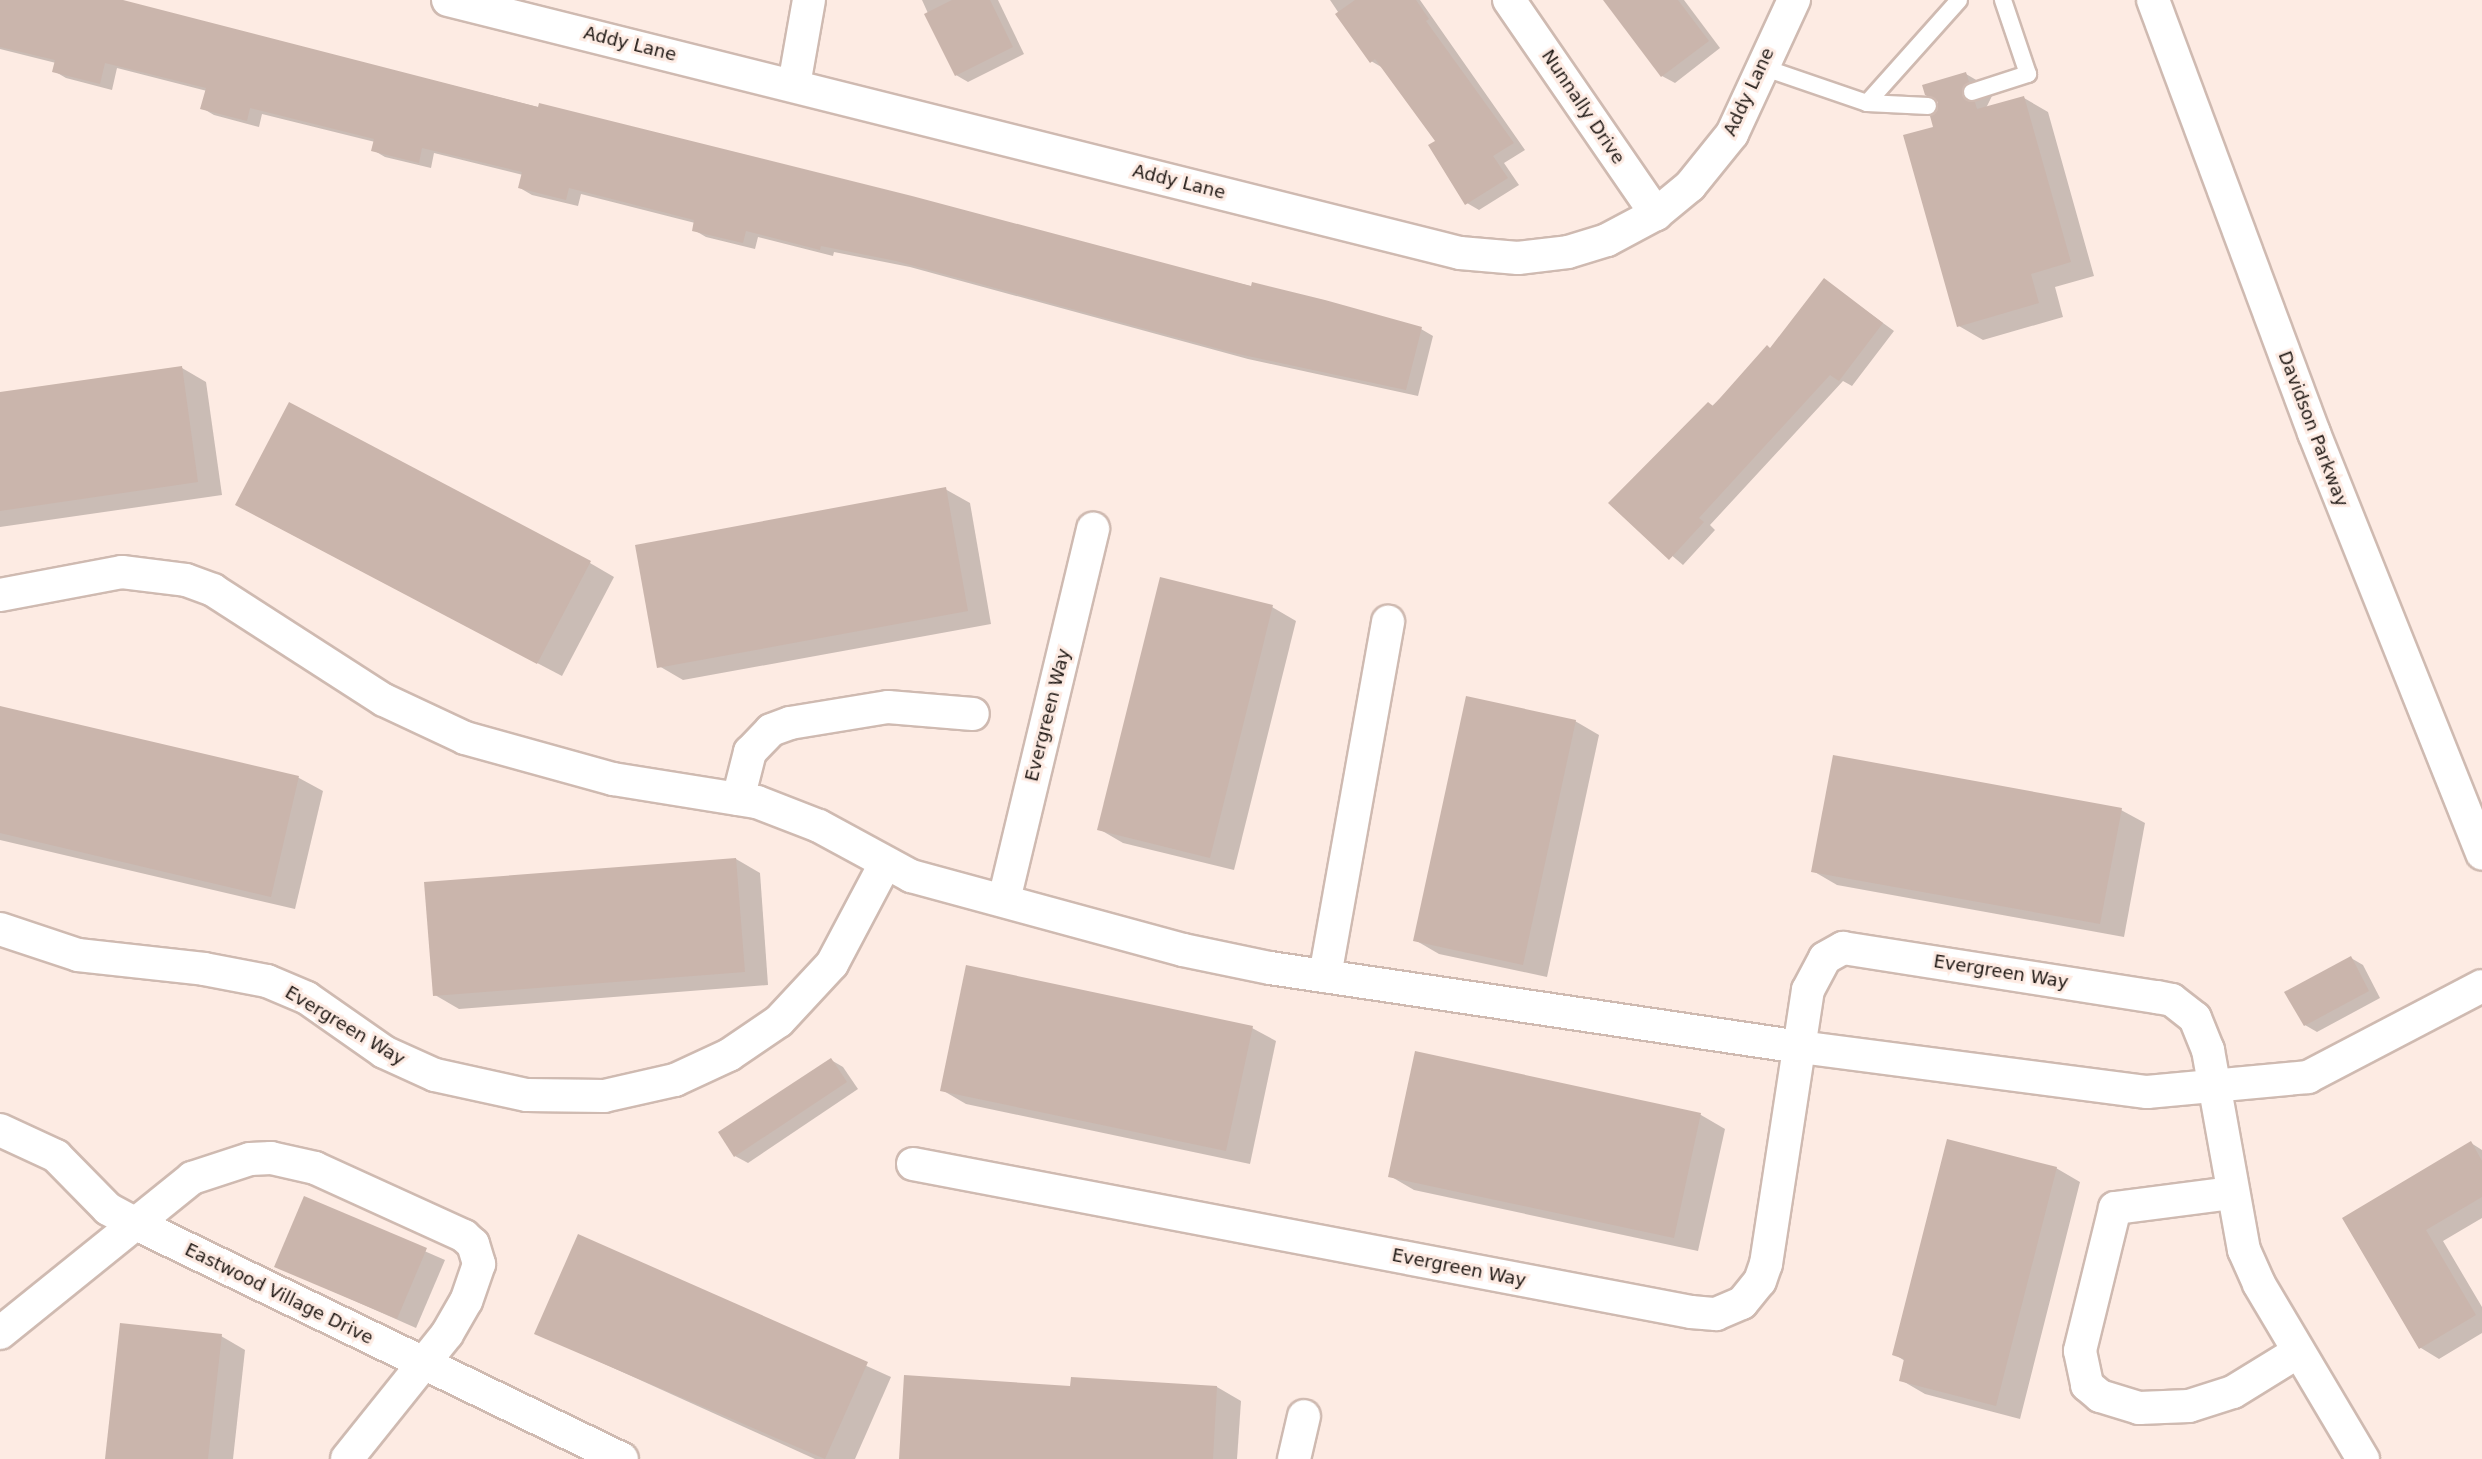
<!DOCTYPE html>
<html>
<head>
<meta charset="utf-8">
<style>
	body { margin:0 }
	#map { position:relative; width:2482px; height:1459px; overflow:hidden; background:#fdebe3; font-family:"DejaVu Sans",sans-serif }
	div>[style] { position:absolute }
	.shadow>* { inset:0; background:#0003 }
	.building>* { inset:0; background:#cab5ac }
	.roads { filter:drop-shadow(2px 0 #cfbab1) drop-shadow(-2px 0 #cfbab1) drop-shadow(0 2px #cfbab1) drop-shadow(0 -2px #cfbab1) }
	.lane>* { height:16px; margin:-8px; padding:0 8px; transform-origin:8px; border-radius:8px; background:#fff }
	.street>* { height:32px; margin:-16px; padding:0 16px; transform-origin:16px; border-radius:16px; background:#fff }
	span { translate:-50% -50%; white-space:nowrap; text-align:center; line-height:1.15; -webkit-text-stroke:6px #fdebe3; paint-order:stroke }
	.street-label { font-size:18px; color:#201915 }
</style>
</head>
<body>
<div id="map">
	<div class="shadow">
		<div style="clip-path:polygon(0 0,112px 0,1421px 329px,1433px 336px,1418px 396px,1248px 359px,910px 267px,834px 252px,833px 256px,758px 237px,755px 249px,706px 237px,694px 230px,695px 223px,581px 194px,578px 206px,532px 195px,520px 188px,523px 175px,434px 153px,431px 168px,385px 157px,373px 150px,375px 142px,262px 114px,259px 127px,214px 115px,202px 108px,207px 91px,117px 68px,112px 90px,66px 78px,54px 71px,56px 63px,0 49px)"></div>
		<div style="clip-path:polygon(922px 0,998px 0,1024px 54px,968px 82px,956px 75px)"></div>
		<div style="clip-path:polygon(1330px 0,1420px 0,1525px 150px,1504px 163px,1519px 185px,1479px 210px,1467px 203px,1438px 141px,1383px 68px,1371px 61px)"></div>
		<div style="clip-path:polygon(1607px 0,1684px 0,1720px 48px,1675px 83px,1662px 76px)"></div>
		<div style="clip-path:polygon(1966px 74px,1990px 88px,1992px 96px,1986px 108px,2024px 98px,2048px 112px,2094px 276px,2055px 287px,2063px 317px,1983px 340px,1959px 326px,1935px 128px,1939px 112px)"></div>
		<div style="clip-path:polygon(1824px 280px,1894px 331px,1852px 386px,1843px 381px,1710px 525px,1715px 530px,1683px 565px,1610px 503px,1771px 350px)"></div>
		<div style="clip-path:polygon(182px 368px,206px 382px,222px 495px,0 527px,0 394px)"></div>
		<div style="clip-path:polygon(945px 489px,970px 503px,991px 624px,683px 680px,659px 666px)"></div>
		<div style="clip-path:polygon(261px 518px,590px 563px,614px 577px,562px 676px)"></div>
		<div style="clip-path:polygon(1272px 607px,1296px 621px,1234px 870px,1123px 843px,1099px 829px)"></div>
		<div style="clip-path:polygon(0 708px,299px 778px,323px 791px,295px 909px,0 840px)"></div>
		<div style="clip-path:polygon(1575px 721px,1599px 735px,1547px 977px,1439px 954px,1415px 940px)"></div>
		<div style="clip-path:polygon(2121px 810px,2145px 823px,2124px 937px,1837px 885px,1813px 871px)"></div>
		<div style="clip-path:polygon(736px 859px,760px 873px,768px 985px,459px 1009px,435px 995px)"></div>
		<div style="clip-path:polygon(2351px 958px,2363px 965px,2380px 998px,2317px 1032px,2305px 1025px)"></div>
		<div style="clip-path:polygon(1252px 1028px,1276px 1041px,1250px 1164px,966px 1104px,942px 1090px)"></div>
		<div style="clip-path:polygon(1416px 1053px,1701px 1115px,1725px 1129px,1698px 1251px,1414px 1190px,1390px 1176px)"></div>
		<div style="clip-path:polygon(831px 1060px,843px 1067px,858px 1089px,748px 1163px,735px 1156px)"></div>
		<div style="clip-path:polygon(2471px 1143px,2482px 1150px,2482px 1218px,2443px 1241px,2482px 1307px,2482px 1333px,2439px 1359px,2421px 1348px,2344px 1218px)"></div>
		<div style="clip-path:polygon(2056px 1168px,2080px 1182px,2020px 1419px,1925px 1394px,1901px 1380px,1905px 1361px,1894px 1354px)"></div>
		<div style="clip-path:polygon(305px 1199px,445px 1260px,416px 1328px,276px 1266px)"></div>
		<div style="clip-path:polygon(579px 1236px,891px 1377px,855px 1459px,815px 1459px,536px 1333px)"></div>
		<div style="clip-path:polygon(221px 1336px,245px 1350px,233px 1459px,107px 1459px)"></div>
		<div style="clip-path:polygon(1071px 1387px,1217px 1387px,1241px 1401px,1237px 1459px,901px 1459px)"></div>
	</div>
	<div class="building">
		<div style="clip-path:polygon(0 0,123px 0,538px 107px,539px 103px,912px 196px,1251px 286px,1252px 282px,1325px 300px,1422px 327px,1406px 390px,1234px 353px,896px 261px,821px 246px,820px 250px,746px 231px,743px 243px,692px 231px,694px 220px,569px 188px,566px 200px,518px 188px,522px 172px,422px 148px,419px 163px,371px 151px,374px 139px,250px 108px,247px 121px,200px 109px,206px 88px,105px 63px,100px 84px,52px 72px,55px 60px,0 47px)"></div>
		<div style="clip-path:polygon(952px 0,990px 0,1013px 47px,955px 76px,924px 14px)"></div>
		<div style="clip-path:polygon(1355px 0,1416px 0,1429px 19px,1426px 21px,1514px 143px,1493px 156px,1508px 178px,1465px 205px,1428px 145px,1435px 141px,1375px 59px,1370px 63px,1335px 14px)"></div>
		<div style="clip-path:polygon(1603px 0,1678px 0,1709px 41px,1661px 77px)"></div>
		<div style="clip-path:polygon(1966px 72px,1969px 82px,1962px 95px,1975px 102px,1977px 109px,2024px 96px,2071px 262px,2031px 274px,2039px 303px,1957px 327px,1903px 135px,1933px 127px,1930px 116px,1937px 111px,1938px 102px,1925px 95px,1922px 85px)"></div>
		<div style="clip-path:polygon(1824px 278px,1883px 323px,1839px 381px,1830px 375px,1699px 518px,1704px 522px,1669px 560px,1608px 503px,1708px 402px,1713px 406px,1767px 345px,1770px 348px)"></div>
		<div style="clip-path:polygon(182px 366px,198px 482px,0 511px,0 392px)"></div>
		<div style="clip-path:polygon(289px 402px,591px 561px,537px 664px,235px 505px)"></div>
		<div style="clip-path:polygon(946px 487px,968px 611px,657px 668px,635px 545px)"></div>
		<div style="clip-path:polygon(1160px 577px,1273px 605px,1210px 858px,1097px 830px)"></div>
		<div style="clip-path:polygon(1466px 696px,1576px 720px,1523px 965px,1413px 941px)"></div>
		<div style="clip-path:polygon(0 706px,299px 776px,271px 897px,0 833px)"></div>
		<div style="clip-path:polygon(1833px 755px,2122px 808px,2100px 924px,1811px 872px)"></div>
		<div style="clip-path:polygon(736px 858px,745px 972px,433px 996px,424px 882px)"></div>
		<div style="clip-path:polygon(2351px 956px,2369px 991px,2304px 1026px,2284px 992px)"></div>
		<div style="clip-path:polygon(966px 965px,1253px 1026px,1226px 1151px,940px 1091px)"></div>
		<div style="clip-path:polygon(1415px 1051px,1701px 1113px,1674px 1238px,1388px 1177px)"></div>
		<div style="clip-path:polygon(831px 1058px,847px 1082px,734px 1157px,718px 1132px)"></div>
		<div style="clip-path:polygon(1947px 1139px,2057px 1167px,1996px 1406px,1899px 1381px,1904px 1359px,1892px 1355px)"></div>
		<div style="clip-path:polygon(2471px 1141px,2482px 1161px,2482px 1197px,2426px 1230px,2476px 1315px,2419px 1349px,2342px 1218px)"></div>
		<div style="clip-path:polygon(304px 1196px,427px 1248px,397px 1319px,274px 1267px)"></div>
		<div style="clip-path:polygon(578px 1234px,868px 1362px,825px 1459px,534px 1334px)"></div>
		<div style="clip-path:polygon(120px 1323px,222px 1334px,208px 1459px,105px 1459px)"></div>
		<div style="clip-path:polygon(904px 1375px,1070px 1386px,1071px 1377px,1217px 1386px,1213px 1459px,899px 1459px)"></div>
	</div>
	<div class="roads">
		<div class="lane">
			<div style="left:1762px;top:67px;width:111px;rotate:18.9deg"></div>
			<div style="left:1867px;top:103px;width:138px;rotate:-48.2deg"></div>
			<div style="left:1972px;top:92px;width:59px;rotate:-17.8deg"></div>
			<div style="left:2028px;top:74px;width:78px;rotate:-108.7deg"></div>
			<div style="left:1867px;top:103px;width:61px;rotate:2.8deg"></div>
		</div>
		<div class="street">
			<div style="left:448px;top:0;width:1043px;rotate:14.04deg"></div>
			<div style="left:1460px;top:253px;width:58px;rotate:4.9deg"></div>
			<div style="left:1518px;top:258px;width:50px;rotate:-6.8deg"></div>
			<div style="left:1568px;top:252px;width:41px;rotate:-17.1deg"></div>
			<div style="left:1607px;top:240px;width:55px;rotate:-28deg"></div>
			<div style="left:1656px;top:214px;width:44px;rotate:-39.5deg"></div>
			<div style="left:1690px;top:186px;width:67px;rotate:-51.1deg"></div>
			<div style="left:1732px;top:134px;width:148px;rotate:-65.2deg"></div>
			<div style="left:1509px;top:0;width:260px;rotate:55.5deg"></div>
			<div style="left:2153px;top:0;width:462px;rotate:69.6deg"></div>
			<div style="left:2314px;top:433px;width:453px;rotate:68.2deg"></div>
			<div style="left:794px;top:85px;width:86px;rotate:-80deg"></div>
			<div style="left:0;top:595px;width:124px;rotate:-10.7deg"></div>
			<div style="left:122px;top:572px;width:64px;rotate:7.1deg"></div>
			<div style="left:186px;top:580px;width:29px;rotate:20deg"></div>
			<div style="left:213px;top:590px;width:203px;rotate:32.8deg"></div>
			<div style="left:384px;top:700px;width:89px;rotate:25.1deg"></div>
			<div style="left:465px;top:738px;width:154px;rotate:15.5deg"></div>
			<div style="left:613px;top:779px;width:146px;rotate:9.1deg"></div>
			<div style="left:757px;top:802px;width:66px;rotate:21.2deg"></div>
			<div style="left:819px;top:826px;width:105px;rotate:28.5deg"></div>
			<div style="left:911px;top:876px;width:282px;rotate:15.2deg"></div>
			<div style="left:1183px;top:950px;width:89px;rotate:11.7deg"></div>
			<div style="left:1270px;top:968px;width:536px;rotate:8.48deg"></div>
			<div style="left:1800px;top:1047px;width:350px;rotate:7.4deg"></div>
			<div style="left:2147px;top:1092px;width:162px;rotate:-5.3deg"></div>
			<div style="left:2308px;top:1077px;width:196px;rotate:-27.6deg"></div>
			<div style="left:738px;top:799px;width:49px;rotate:-75.7deg"></div>
			<div style="left:750px;top:752px;width:30px;rotate:-46deg"></div>
			<div style="left:771px;top:730px;width:20px;rotate:-20deg"></div>
			<div style="left:790px;top:723px;width:99px;rotate:-9.3deg"></div>
			<div style="left:888px;top:707px;width:85px;rotate:4.7deg"></div>
			<div style="left:1004px;top:900px;width:382px;rotate:-76.5deg"></div>
			<div style="left:0;top:929px;width:82px;rotate:18.4deg"></div>
			<div style="left:78px;top:955px;width:127px;rotate:6.3deg"></div>
			<div style="left:204px;top:969px;width:64px;rotate:10.8deg"></div>
			<div style="left:267px;top:981px;width:43px;rotate:23deg"></div>
			<div style="left:307px;top:998px;width:94px;rotate:35deg"></div>
			<div style="left:384px;top:1052px;width:56px;rotate:24.3deg"></div>
			<div style="left:435px;top:1075px;width:94px;rotate:12.3deg"></div>
			<div style="left:527px;top:1095px;width:77px;rotate:0.7deg"></div>
			<div style="left:604px;top:1096px;width:73px;rotate:-12.7deg"></div>
			<div style="left:675px;top:1080px;width:60px;rotate:-24.8deg"></div>
			<div style="left:729px;top:1055px;width:60px;rotate:-34.2deg"></div>
			<div style="left:779px;top:1021px;width:78px;rotate:-47.1deg"></div>
			<div style="left:832px;top:964px;width:113px;rotate:-62.1deg"></div>
			<div style="left:1325px;top:976px;width:360px;rotate:-79.9deg"></div>
			<div style="left:0;top:1130px;width:62px;rotate:24.9deg"></div>
			<div style="left:56px;top:1156px;width:74px;rotate:45.5deg"></div>
			<div style="left:108px;top:1209px;width:30px;rotate:28deg"></div>
			<div style="left:134px;top:1223px;width:542px;rotate:25.81deg"></div>
			<div style="left:913px;top:1164px;width:792px;rotate:10.77deg"></div>
			<div style="left:1691px;top:1312px;width:25px;rotate:5deg"></div>
			<div style="left:1716px;top:1314px;width:28px;rotate:-23deg"></div>
			<div style="left:1742px;top:1303px;width:28px;rotate:-51deg"></div>
			<div style="left:1760px;top:1281px;width:18px;rotate:-71deg"></div>
			<div style="left:1766px;top:1264px;width:277px;rotate:-81.3deg"></div>
			<div style="left:1808px;top:990px;width:36px;rotate:-62deg"></div>
			<div style="left:1825px;top:958px;width:21px;rotate:-29deg"></div>
			<div style="left:1843px;top:948px;width:318px;rotate:8.9deg"></div>
			<div style="left:2157px;top:997px;width:15px;rotate:11deg"></div>
			<div style="left:2172px;top:1000px;width:29px;rotate:38deg"></div>
			<div style="left:2195px;top:1018px;width:35px;rotate:68deg"></div>
			<div style="left:2208px;top:1050px;width:203px;rotate:79.8deg"></div>
			<div style="left:2244px;top:1250px;width:37px;rotate:66deg"></div>
			<div style="left:2259px;top:1284px;width:204px;rotate:59.3deg"></div>
			<div style="left:2232px;top:1193px;width:118px;rotate:172.7deg"></div>
			<div style="left:2115px;top:1208px;width:147px;rotate:103.8deg"></div>
			<div style="left:2080px;top:1351px;width:35px;rotate:78deg"></div>
			<div style="left:2087px;top:1385px;width:17px;rotate:40deg"></div>
			<div style="left:2100px;top:1396px;width:41px;rotate:17.1deg"></div>
			<div style="left:2139px;top:1408px;width:50px;rotate:-2.3deg"></div>
			<div style="left:2189px;top:1406px;width:46px;rotate:-17.7deg"></div>
			<div style="left:2233px;top:1392px;width:76px;rotate:-31.6deg"></div>
			<div style="left:0;top:1333px;width:247px;rotate:-38.9deg"></div>
			<div style="left:192px;top:1178px;width:61px;rotate:-18.1deg"></div>
			<div style="left:250px;top:1159px;width:21px;rotate:-3deg"></div>
			<div style="left:271px;top:1158px;width:45px;rotate:12.8deg"></div>
			<div style="left:315px;top:1168px;width:164px;rotate:24.5deg"></div>
			<div style="left:464px;top:1236px;width:12px;rotate:42deg"></div>
			<div style="left:473px;top:1244px;width:21px;rotate:73deg"></div>
			<div style="left:479px;top:1264px;width:39px;rotate:109deg"></div>
			<div style="left:466px;top:1301px;width:38px;rotate:120deg"></div>
			<div style="left:447px;top:1334px;width:160px;rotate:128.7deg"></div>
			<div style="left:1294px;top:1459px;width:44px;rotate:-76.9deg"></div>
		</div>
	</div>
	<div class="street-label">
		<span style="left:630px;top:44px;rotate:14deg">Addy Lane</span>
		<span style="left:1749px;top:92px;rotate:-65deg">Addy Lane</span>
		<span style="left:1583px;top:107px;rotate:56deg">Nunnally Drive</span>
		<span style="left:1179px;top:182px;rotate:14deg">Addy Lane</span>
		<span style="left:2313px;top:429px;rotate:69deg">Davidson Parkway</span>
		<span style="left:1048px;top:715px;rotate:-76deg">Evergreen Way</span>
		<span style="left:2001px;top:972px;rotate:9deg">Evergreen Way</span>
		<span style="left:345px;top:1026px;rotate:31deg">Evergreen Way</span>
		<span style="left:1459px;top:1268px;rotate:11deg">Evergreen Way</span>
		<span style="left:279px;top:1294px;rotate:26deg">Eastwood Village Drive</span>
	</div>
</div>
</body>
</html>
